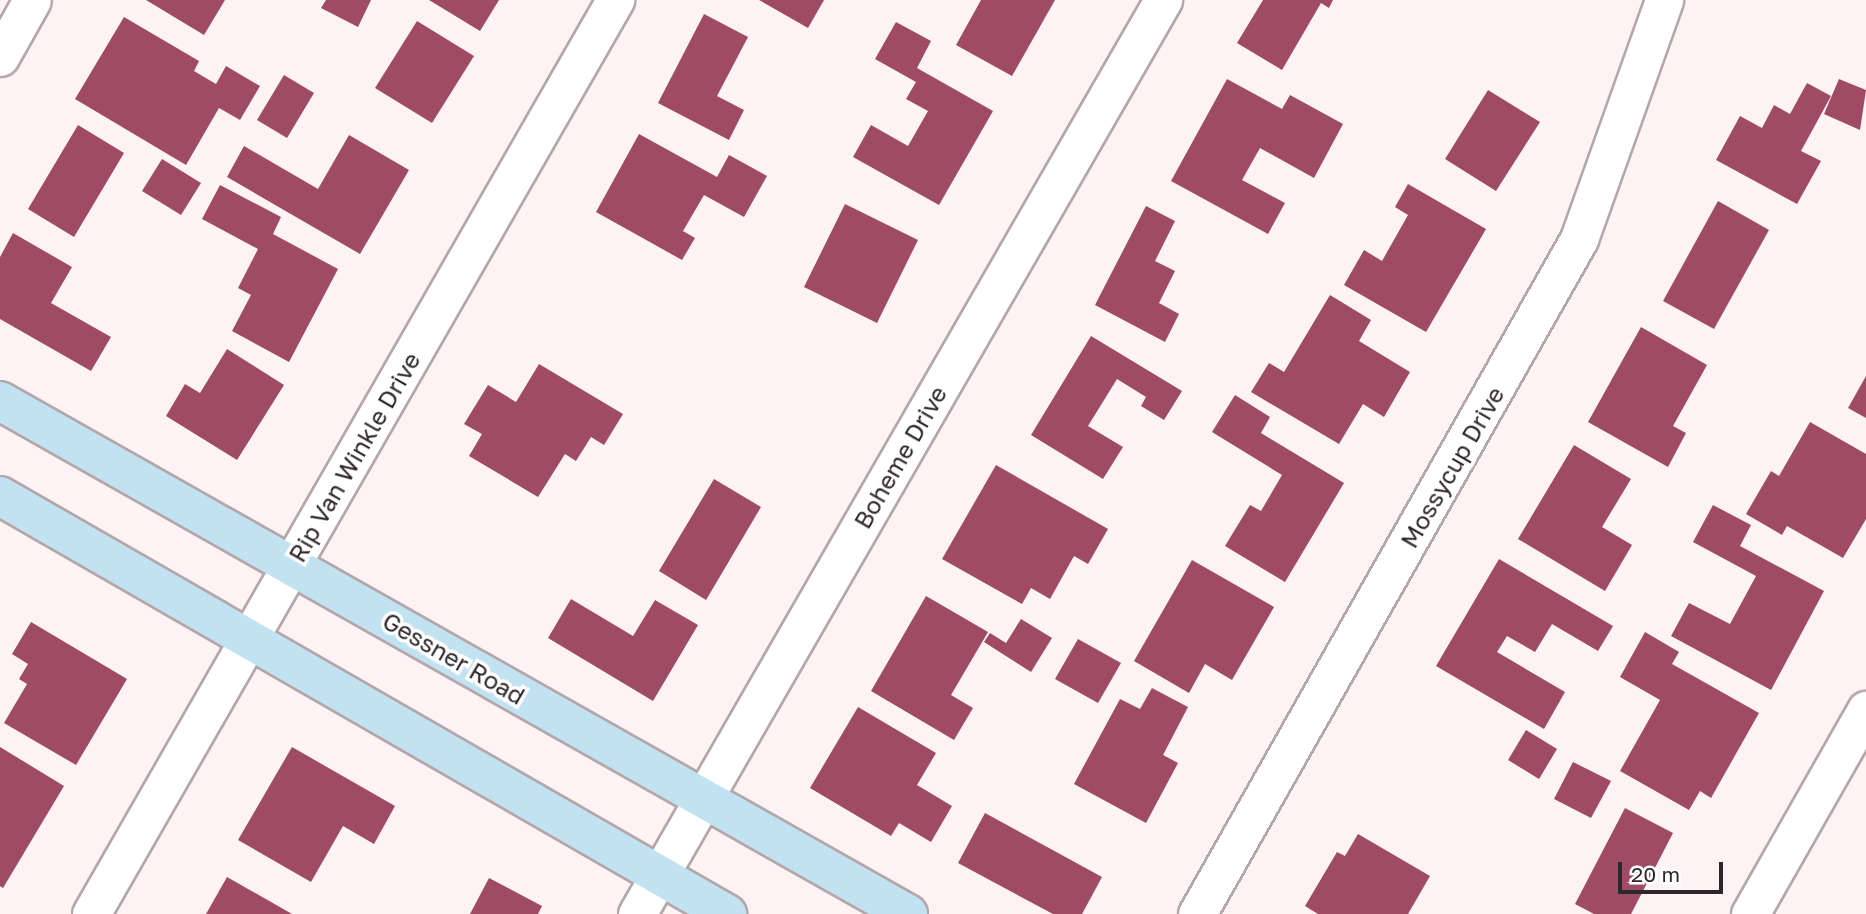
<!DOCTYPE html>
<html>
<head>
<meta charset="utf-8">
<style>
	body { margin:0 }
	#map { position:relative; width:1866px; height:914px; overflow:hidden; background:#fdf3f5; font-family:"Golos Text",sans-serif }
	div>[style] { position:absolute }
	.building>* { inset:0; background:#a04b65 }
	.roads { filter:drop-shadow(2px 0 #b5a6a9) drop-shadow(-2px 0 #b5a6a9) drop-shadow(0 2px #b5a6a9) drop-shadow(0 -2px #b5a6a9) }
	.street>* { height:37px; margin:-18.5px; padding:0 18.5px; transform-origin:18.5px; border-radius:18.5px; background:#fff }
	.secondary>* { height:38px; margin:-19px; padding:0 19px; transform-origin:19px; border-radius:19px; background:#c1e2f1 }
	span { translate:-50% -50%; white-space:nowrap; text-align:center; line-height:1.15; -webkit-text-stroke:7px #fff; paint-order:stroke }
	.street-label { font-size:24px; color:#2d2729 }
	.scale { position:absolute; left:1618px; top:862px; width:105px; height:32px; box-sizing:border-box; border:4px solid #2d2729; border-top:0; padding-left:9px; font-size:21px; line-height:24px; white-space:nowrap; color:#2d2729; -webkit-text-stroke:5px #fff; paint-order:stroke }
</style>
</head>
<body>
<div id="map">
	<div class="building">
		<div style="clip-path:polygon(146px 0,225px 0,204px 35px)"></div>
		<div style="clip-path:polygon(326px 0,371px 0,358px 27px,321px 8px)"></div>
		<div style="clip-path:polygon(429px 0,499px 0,480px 31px)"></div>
		<div style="clip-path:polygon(759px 0,824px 0,808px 28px)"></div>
		<div style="clip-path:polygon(981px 0,1055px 0,1012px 76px,956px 45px)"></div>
		<div style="clip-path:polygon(1263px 0,1333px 0,1329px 8px,1321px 3px,1282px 70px,1237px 43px)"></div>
		<div style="clip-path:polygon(704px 14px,748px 37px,717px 96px,744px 110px,729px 140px,658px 103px)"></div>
		<div style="clip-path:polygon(124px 17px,199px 61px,194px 71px,216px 84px,226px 66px,260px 86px,240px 120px,219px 108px,186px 165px,75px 99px)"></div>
		<div style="clip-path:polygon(417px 21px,474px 56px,432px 123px,375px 88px)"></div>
		<div style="clip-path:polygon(896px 22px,931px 41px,917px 68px,993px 111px,939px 205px,853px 157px,871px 125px,908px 146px,928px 111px,906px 99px,916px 82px,875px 59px)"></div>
		<div style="clip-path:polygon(284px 75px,314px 93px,287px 138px,257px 120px)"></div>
		<div style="clip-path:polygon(1227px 79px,1282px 109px,1290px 95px,1343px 124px,1314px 178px,1260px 148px,1242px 180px,1285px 203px,1268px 234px,1171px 181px)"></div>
		<div style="clip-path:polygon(1839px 79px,1866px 90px,1860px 130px,1824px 114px)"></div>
		<div style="clip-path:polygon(1807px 83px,1831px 96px,1801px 151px,1821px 161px,1797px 204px,1716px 160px,1740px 116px,1762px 128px,1774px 105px,1790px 114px)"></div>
		<div style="clip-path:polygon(1488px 90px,1540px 122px,1496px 191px,1445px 159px)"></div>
		<div style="clip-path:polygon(78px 125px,124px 153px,74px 237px,28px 209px)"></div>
		<div style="clip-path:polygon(639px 134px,717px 177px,729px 155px,767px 176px,744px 217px,704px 195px,683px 231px,695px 238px,682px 260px,596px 212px)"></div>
		<div style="clip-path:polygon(349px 135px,409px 170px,360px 254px,227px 177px,244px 146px,318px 189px)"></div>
		<div style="clip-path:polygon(162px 159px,201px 183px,181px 215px,142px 191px)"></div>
		<div style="clip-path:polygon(1408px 184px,1486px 229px,1426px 332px,1344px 285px,1364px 250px,1382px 261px,1408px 215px,1395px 207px)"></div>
		<div style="clip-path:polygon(220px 185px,281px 217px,273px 234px,338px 269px,289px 362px,232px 331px,251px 295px,238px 288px,258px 249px,202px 219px)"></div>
		<div style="clip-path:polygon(1718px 201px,1769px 230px,1714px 329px,1663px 301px)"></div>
		<div style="clip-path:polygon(845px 204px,918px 240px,877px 323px,804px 287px)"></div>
		<div style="clip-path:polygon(1146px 206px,1175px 221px,1155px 261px,1175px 271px,1159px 303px,1179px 314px,1165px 342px,1095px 305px)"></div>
		<div style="clip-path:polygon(13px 233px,72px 267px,51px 303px,111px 337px,91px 371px,0 319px,0 257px)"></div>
		<div style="clip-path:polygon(1330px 295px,1371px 320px,1359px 341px,1410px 372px,1384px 417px,1363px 404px,1339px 444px,1251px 392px,1269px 363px,1284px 372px)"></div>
		<div style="clip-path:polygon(1641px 327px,1707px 365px,1673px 426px,1686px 433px,1668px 467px,1588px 422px)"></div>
		<div style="clip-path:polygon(1091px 336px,1182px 391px,1164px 420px,1141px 406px,1146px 397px,1117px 379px,1088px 426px,1123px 447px,1103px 479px,1031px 435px)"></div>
		<div style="clip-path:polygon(227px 349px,284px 385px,237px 460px,166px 416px,185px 384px,200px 393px)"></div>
		<div style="clip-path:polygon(539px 364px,623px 414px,604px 445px,591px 437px,576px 461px,565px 454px,538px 497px,469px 456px,482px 434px,464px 424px,488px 385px,516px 402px)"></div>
		<div style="clip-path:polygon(1866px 376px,1866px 418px,1848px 408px)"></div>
		<div style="clip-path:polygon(1235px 395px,1270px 417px,1261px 433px,1344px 483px,1285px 582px,1225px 546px,1250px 505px,1261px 511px,1282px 475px,1212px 432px)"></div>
		<div style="clip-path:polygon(1810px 422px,1866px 454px,1866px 519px,1843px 558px,1787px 526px,1782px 535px,1746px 514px,1771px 471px,1779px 476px)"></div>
		<div style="clip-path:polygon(1574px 445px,1631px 479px,1602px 527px,1632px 545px,1605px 591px,1518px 539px)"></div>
		<div style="clip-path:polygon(996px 465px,1108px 529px,1088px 564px,1074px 556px,1050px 599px,1031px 588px,1022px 604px,942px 559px)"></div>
		<div style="clip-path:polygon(714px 479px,761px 507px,706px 600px,659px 571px)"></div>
		<div style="clip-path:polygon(1713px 505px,1751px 525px,1740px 546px,1824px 591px,1771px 690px,1671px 636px,1689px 603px,1730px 624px,1756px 576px,1693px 542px)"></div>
		<div style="clip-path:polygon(1499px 559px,1613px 626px,1598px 651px,1552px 624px,1535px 652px,1507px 636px,1497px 652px,1565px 692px,1544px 729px,1436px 666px)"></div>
		<div style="clip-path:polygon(1192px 560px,1274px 607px,1232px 680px,1205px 664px,1189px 693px,1134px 661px)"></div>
		<div style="clip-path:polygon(926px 596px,988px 632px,951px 695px,973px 708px,954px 740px,871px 691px)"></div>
		<div style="clip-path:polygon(571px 599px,633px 636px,655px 600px,698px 625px,653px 701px,548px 638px)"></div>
		<div style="clip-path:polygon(1021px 619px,1052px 638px,1031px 672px,984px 642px,990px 633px,1006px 643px)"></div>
		<div style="clip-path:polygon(31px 622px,127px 679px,76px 765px,4px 723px,27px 684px,19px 679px,28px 664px,12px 654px)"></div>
		<div style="clip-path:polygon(1645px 632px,1679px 652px,1672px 664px,1759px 713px,1711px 798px,1700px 791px,1689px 810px,1620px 771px,1660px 700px,1620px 677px)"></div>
		<div style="clip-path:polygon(1078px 639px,1121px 663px,1098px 703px,1055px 679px)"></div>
		<div style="clip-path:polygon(1152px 688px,1188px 707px,1163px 755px,1178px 763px,1146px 823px,1074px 784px,1120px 699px,1140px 709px)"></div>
		<div style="clip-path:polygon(858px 707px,936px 753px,917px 785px,952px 806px,931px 842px,899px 823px,891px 836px,810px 788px)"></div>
		<div style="clip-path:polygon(1526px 730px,1557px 749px,1539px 779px,1508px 760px)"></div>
		<div style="clip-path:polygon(0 747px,64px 786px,3px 888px,0 886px)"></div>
		<div style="clip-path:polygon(292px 747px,395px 806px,374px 844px,343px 826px,311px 882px,238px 840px)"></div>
		<div style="clip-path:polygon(1573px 762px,1611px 781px,1591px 818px,1554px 799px)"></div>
		<div style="clip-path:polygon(1625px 808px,1673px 833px,1631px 914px,1594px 914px,1575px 904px)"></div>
		<div style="clip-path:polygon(985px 813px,1102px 877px,1082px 914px,1053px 914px,958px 863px)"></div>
		<div style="clip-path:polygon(1358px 834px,1430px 876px,1408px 914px,1318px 914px,1305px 906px,1337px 852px,1345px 856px)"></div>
		<div style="clip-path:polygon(227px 877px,292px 914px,206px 914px)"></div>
		<div style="clip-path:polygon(489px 878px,542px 906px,538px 914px,470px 914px)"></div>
	</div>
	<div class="roads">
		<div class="street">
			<div style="left:0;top:57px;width:65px;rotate:-60.7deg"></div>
			<div style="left:91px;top:914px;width:1054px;rotate:-60.17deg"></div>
			<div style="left:637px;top:914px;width:1055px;rotate:-60.08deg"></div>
			<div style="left:1197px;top:914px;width:776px;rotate:-60.49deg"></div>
			<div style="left:1579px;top:239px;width:254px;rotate:-70.4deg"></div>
			<div style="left:1750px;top:914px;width:235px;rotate:-60.4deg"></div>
		</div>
		<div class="secondary">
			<div style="left:0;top:401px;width:1043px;rotate:29.47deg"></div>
			<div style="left:0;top:496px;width:839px;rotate:29.9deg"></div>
		</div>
	</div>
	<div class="street-label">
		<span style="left:354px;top:457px;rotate:-60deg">Rip Van Winkle Drive</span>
		<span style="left:900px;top:457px;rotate:-60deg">Boheme Drive</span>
		<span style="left:1452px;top:467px;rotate:-60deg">Mossycup Drive</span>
		<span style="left:454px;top:658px;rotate:30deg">Gessner Road</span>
	</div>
	<div class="scale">20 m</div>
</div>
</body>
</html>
